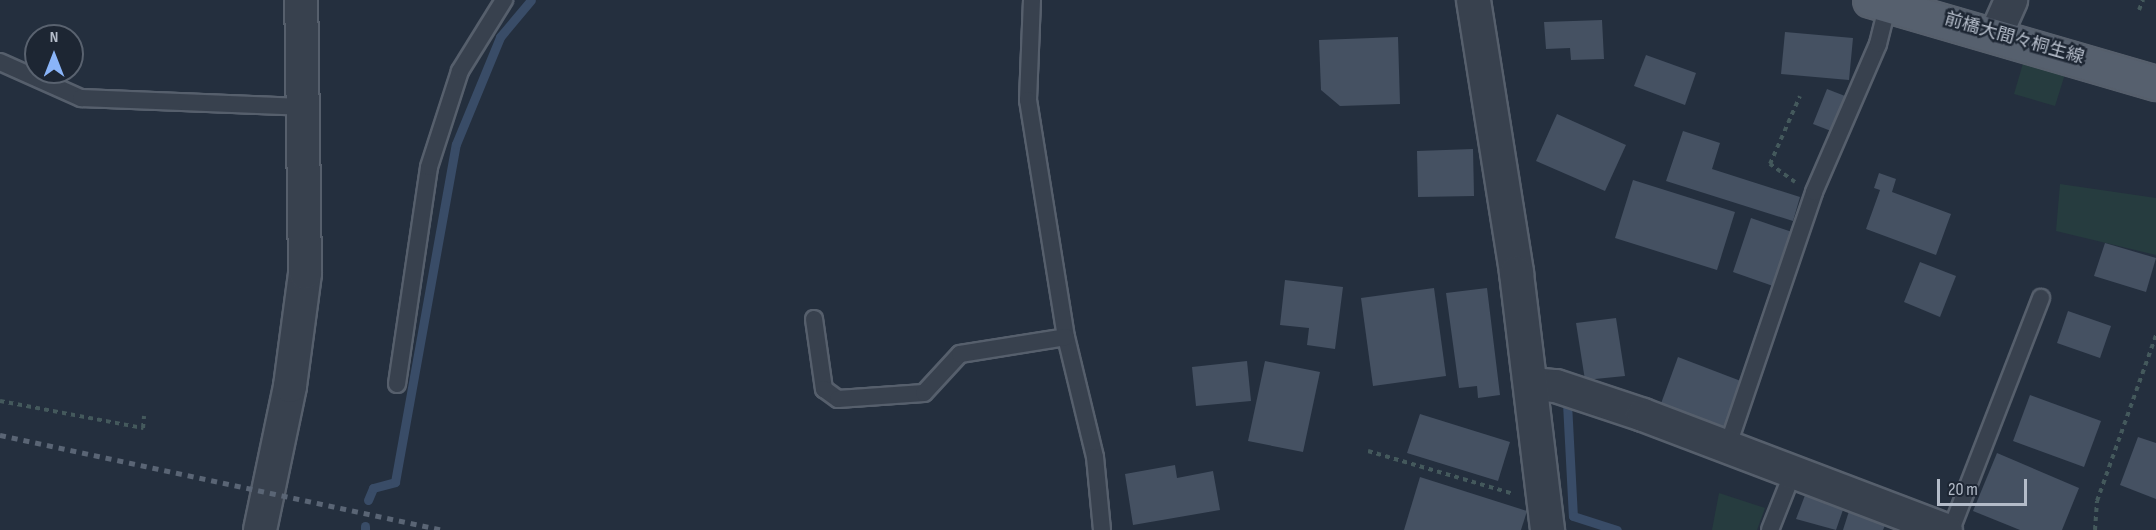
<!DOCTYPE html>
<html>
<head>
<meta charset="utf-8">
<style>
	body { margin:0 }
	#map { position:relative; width:2156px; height:530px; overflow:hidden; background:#242f3e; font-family:"Sofia Sans Condensed","Noto Sans JP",sans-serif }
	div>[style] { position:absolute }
	.green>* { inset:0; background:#263c3f }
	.stream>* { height:9px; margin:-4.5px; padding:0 4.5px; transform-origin:4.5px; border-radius:4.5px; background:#394c67 }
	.building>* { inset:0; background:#455162 }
	.path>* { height:4px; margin-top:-2px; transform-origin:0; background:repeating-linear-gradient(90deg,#44595c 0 4.5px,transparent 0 9px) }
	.roads { filter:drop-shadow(2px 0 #565f6c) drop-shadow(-2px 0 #565f6c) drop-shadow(0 2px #565f6c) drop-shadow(0 -2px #565f6c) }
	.service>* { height:16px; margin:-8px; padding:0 8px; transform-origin:8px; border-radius:8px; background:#38414e }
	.minor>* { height:32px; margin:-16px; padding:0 16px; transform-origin:16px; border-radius:16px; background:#38414e }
	.tertiary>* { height:33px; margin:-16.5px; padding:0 16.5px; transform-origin:16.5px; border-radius:16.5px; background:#38414e }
	.primary>* { height:33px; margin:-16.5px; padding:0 16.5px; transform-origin:16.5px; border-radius:16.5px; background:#56606e }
	.rail>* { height:4.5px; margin-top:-2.25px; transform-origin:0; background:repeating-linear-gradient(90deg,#5a6575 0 6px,transparent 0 12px) }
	span { translate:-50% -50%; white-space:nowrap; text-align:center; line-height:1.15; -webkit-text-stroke:5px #1d2633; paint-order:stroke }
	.street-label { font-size:18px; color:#b4bcc9 }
	.north { position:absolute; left:24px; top:24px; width:60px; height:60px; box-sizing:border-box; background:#1d2633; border:2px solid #59626f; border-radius:50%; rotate:0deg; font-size:16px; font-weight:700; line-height:24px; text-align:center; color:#b4bcc9 }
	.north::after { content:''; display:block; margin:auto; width:21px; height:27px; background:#8ab4f8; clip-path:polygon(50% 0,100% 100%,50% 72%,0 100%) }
	.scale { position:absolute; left:1937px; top:479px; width:90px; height:27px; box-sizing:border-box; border:3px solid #b4bcc9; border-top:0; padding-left:8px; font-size:18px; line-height:21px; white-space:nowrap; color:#b4bcc9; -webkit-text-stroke:4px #1d2633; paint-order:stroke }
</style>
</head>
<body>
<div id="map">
	<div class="green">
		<div style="clip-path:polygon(2024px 60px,2065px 74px,2055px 106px,2014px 94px)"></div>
		<div style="clip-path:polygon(2060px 184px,2156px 198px,2156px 255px,2056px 231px)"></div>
		<div style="clip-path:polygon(1719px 493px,1765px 508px,1757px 530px,1712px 530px)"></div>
	</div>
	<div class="stream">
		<div style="left:1567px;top:403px;width:113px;rotate:87deg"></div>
		<div style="left:1573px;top:516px;width:46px;rotate:17.7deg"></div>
		<div style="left:368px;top:500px;width:13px;rotate:-67deg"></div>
		<div style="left:373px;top:488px;width:23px;rotate:-15deg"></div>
		<div style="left:395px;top:482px;width:343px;rotate:-79.8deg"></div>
		<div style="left:456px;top:144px;width:116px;rotate:-67.6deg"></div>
		<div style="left:500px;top:37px;width:48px;rotate:-50deg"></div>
		<div style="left:365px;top:526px;width:4px;rotate:90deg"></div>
	</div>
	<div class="building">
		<div style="clip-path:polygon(1602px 20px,1604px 59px,1571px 60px,1570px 48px,1546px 49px,1544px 22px)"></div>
		<div style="clip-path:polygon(1785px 32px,1853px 38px,1849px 80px,1781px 74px)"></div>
		<div style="clip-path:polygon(1398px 37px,1400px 104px,1340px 106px,1321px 90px,1319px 40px)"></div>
		<div style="clip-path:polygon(1646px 55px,1696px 73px,1685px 105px,1634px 86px)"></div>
		<div style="clip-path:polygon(1827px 89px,1845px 96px,1831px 131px,1813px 124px)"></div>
		<div style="clip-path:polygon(1557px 114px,1626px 145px,1605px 191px,1536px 161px)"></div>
		<div style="clip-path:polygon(1683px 131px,1720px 143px,1712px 169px,1800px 197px,1793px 221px,1666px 181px)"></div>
		<div style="clip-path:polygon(1473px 149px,1474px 196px,1418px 197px,1417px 151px)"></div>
		<div style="clip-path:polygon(1879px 173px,1896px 179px,1892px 192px,1951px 214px,1936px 255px,1866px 229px,1880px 190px,1874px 188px)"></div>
		<div style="clip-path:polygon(1633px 180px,1735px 212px,1717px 270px,1615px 238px)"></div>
		<div style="clip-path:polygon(1751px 218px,1792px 232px,1773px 286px,1733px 272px)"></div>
		<div style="clip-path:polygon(2105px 243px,2156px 258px,2146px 292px,2094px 276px)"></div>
		<div style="clip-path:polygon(1920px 262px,1956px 276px,1940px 317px,1904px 302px)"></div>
		<div style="clip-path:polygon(1285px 280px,1343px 287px,1335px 349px,1307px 345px,1309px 328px,1280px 325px)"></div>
		<div style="clip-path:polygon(1434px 288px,1446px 376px,1373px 386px,1361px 298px)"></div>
		<div style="clip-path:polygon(1487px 288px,1500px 395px,1478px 398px,1477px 386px,1459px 388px,1446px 293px)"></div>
		<div style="clip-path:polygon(2068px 311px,2111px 326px,2100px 358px,2057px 343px)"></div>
		<div style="clip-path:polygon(1616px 318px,1625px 376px,1585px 380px,1576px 323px)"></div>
		<div style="clip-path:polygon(1678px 357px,1746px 383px,1727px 435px,1659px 409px)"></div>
		<div style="clip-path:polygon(1247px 361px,1251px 401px,1196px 406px,1192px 367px)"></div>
		<div style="clip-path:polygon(1265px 361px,1320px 372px,1303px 452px,1248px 441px)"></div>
		<div style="clip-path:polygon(2030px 395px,2101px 421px,2084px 467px,2013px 441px)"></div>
		<div style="clip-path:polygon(1420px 414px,1510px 442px,1498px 481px,1407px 453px)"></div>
		<div style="clip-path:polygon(2138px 437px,2156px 443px,2156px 499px,2120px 485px)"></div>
		<div style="clip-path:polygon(1997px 453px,2079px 488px,2062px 530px,2020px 530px,1973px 511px)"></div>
		<div style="clip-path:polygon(1175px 465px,1177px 478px,1213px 471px,1220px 510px,1133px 525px,1125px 474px)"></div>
		<div style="clip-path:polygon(1420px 477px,1527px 511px,1521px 530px,1404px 530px)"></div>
		<div style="clip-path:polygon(1807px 490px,1845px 504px,1836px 530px,1796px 519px)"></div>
		<div style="clip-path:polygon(1850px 508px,1887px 521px,1883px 530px,1843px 530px)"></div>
	</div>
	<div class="path">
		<div style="left:2139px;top:10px;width:11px;rotate:-68deg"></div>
		<div style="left:1795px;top:182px;width:31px;rotate:-144deg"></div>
		<div style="left:1770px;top:164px;width:74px;rotate:-66.2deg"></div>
		<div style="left:0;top:401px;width:146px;rotate:10.7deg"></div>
		<div style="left:143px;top:428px;width:12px;rotate:-85deg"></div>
		<div style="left:1368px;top:451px;width:149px;rotate:16.4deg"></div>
		<div style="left:2095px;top:530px;width:29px;rotate:-86deg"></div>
		<div style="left:2097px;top:501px;width:176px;rotate:-70.4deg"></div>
	</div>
	<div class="roads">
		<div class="service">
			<div style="left:1032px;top:0;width:100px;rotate:92.3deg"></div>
			<div style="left:1028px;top:100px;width:240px;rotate:80.9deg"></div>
			<div style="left:1066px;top:337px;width:123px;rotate:76.4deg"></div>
			<div style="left:1095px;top:457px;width:73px;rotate:84.5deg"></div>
			<div style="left:0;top:62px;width:89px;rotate:24deg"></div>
			<div style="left:81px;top:98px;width:221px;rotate:2.3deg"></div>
			<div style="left:814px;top:319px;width:71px;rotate:81.9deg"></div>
			<div style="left:824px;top:389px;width:17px;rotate:36deg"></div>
			<div style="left:838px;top:399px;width:86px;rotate:-4deg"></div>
			<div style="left:924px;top:393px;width:53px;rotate:-47.3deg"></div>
			<div style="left:960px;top:354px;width:107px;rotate:-9.1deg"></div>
			<div style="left:397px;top:384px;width:219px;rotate:-81.6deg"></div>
			<div style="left:429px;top:167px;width:101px;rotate:-72.1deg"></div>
			<div style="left:460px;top:71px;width:84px;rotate:-58.2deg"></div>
			<div style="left:1727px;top:448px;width:270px;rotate:-71.2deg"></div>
			<div style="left:1814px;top:192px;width:161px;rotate:-66.6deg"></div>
			<div style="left:1878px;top:44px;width:41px;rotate:-76deg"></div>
			<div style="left:1770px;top:530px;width:62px;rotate:-68.4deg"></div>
			<div style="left:1951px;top:530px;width:249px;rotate:-68.8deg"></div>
		</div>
		<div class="minor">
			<div style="left:1997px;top:32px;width:35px;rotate:-66deg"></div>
			<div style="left:1531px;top:384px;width:25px;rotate:5deg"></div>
			<div style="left:1556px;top:386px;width:92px;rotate:18.4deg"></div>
			<div style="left:1643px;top:415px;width:324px;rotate:20.8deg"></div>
			<div style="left:260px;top:530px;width:147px;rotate:-78.2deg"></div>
			<div style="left:290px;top:386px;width:114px;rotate:-82.4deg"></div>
			<div style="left:305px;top:273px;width:273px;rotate:-90.8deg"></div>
		</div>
		<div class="tertiary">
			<div style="left:1473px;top:0;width:276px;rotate:81deg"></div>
			<div style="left:1516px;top:273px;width:259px;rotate:83.1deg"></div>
		</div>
		<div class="primary">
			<div style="left:1870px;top:0;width:298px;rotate:16.2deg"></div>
		</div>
	</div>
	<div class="rail">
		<div style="left:0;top:435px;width:453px;rotate:12.1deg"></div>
	</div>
	<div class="street-label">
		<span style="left:2014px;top:39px;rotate:16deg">前橋大間々桐生線</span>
	</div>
	<div class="north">N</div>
	<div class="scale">20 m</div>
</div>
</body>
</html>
